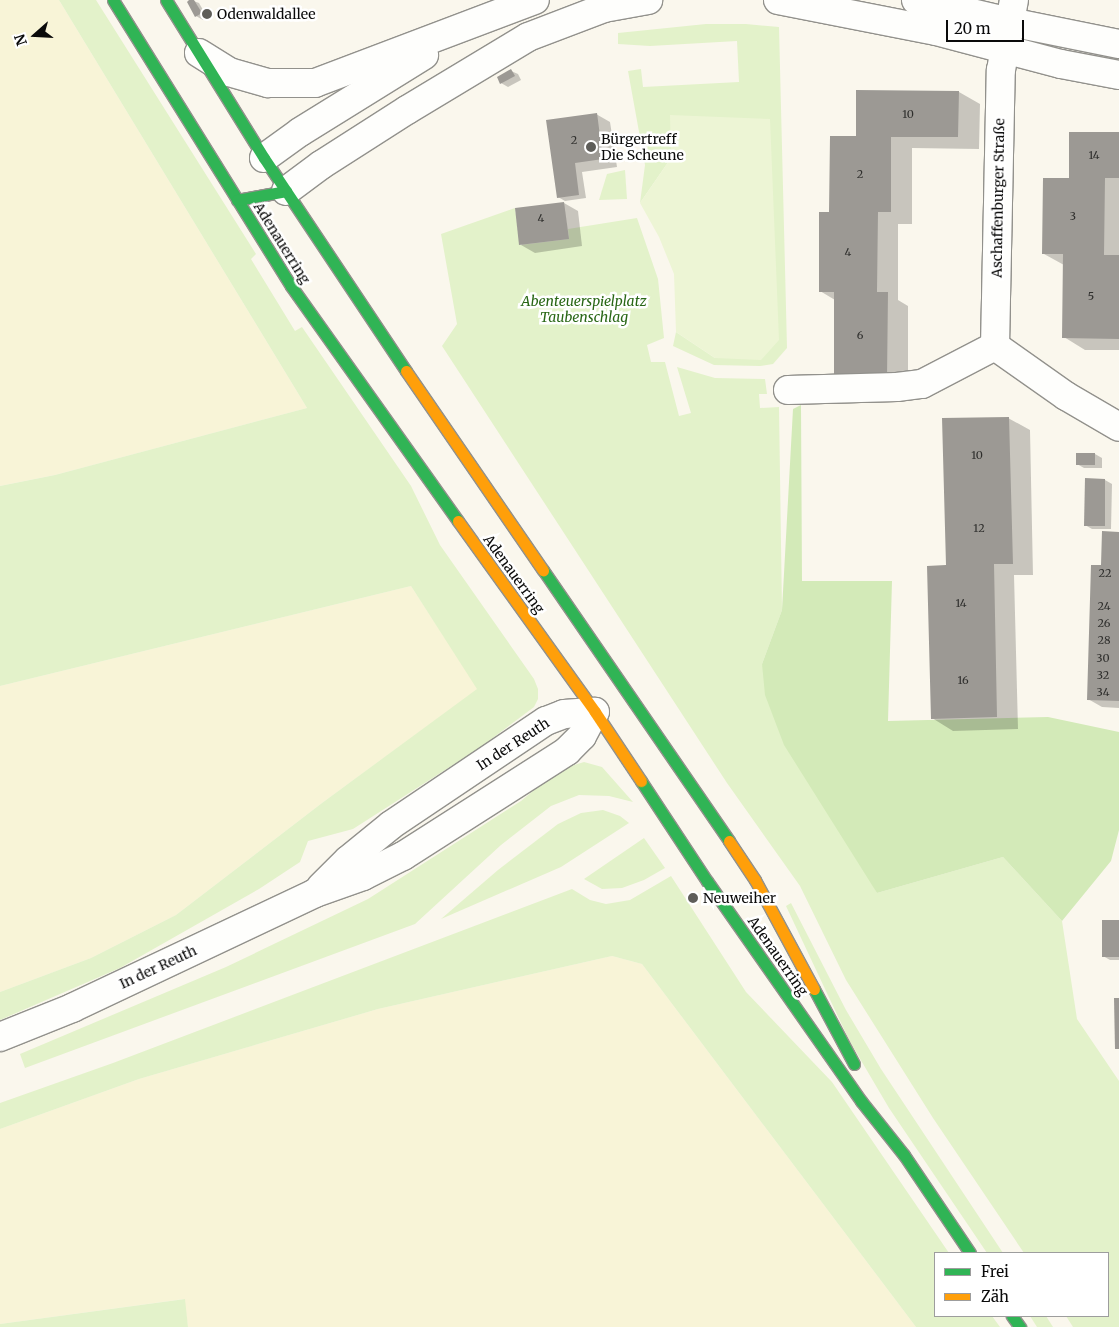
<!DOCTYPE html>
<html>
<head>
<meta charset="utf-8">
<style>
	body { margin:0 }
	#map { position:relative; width:1119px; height:1327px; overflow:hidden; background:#faf7ed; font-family:Merriweather,serif }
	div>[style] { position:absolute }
	.farmland>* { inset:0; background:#f8f4d7 }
	.green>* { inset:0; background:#e3f2ca }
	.forest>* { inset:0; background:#d3eab8 }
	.pitch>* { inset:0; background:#edf5d5 }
	.shadow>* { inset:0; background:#0003 }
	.building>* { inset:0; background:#9c9994 }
	.roads { filter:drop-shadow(1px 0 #92918c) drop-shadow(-1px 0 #92918c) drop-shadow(0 1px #92918c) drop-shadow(0 -1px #92918c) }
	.street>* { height:28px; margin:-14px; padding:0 14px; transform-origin:14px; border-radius:14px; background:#fefefc }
	.fast>* { height:11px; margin:-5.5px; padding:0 5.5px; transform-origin:5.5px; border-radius:5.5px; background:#30b455 }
	.slow>* { height:11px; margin:-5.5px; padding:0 5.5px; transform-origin:5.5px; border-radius:5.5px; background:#ff9f0a }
	.dots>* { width:14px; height:14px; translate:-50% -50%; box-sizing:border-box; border:2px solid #fff; border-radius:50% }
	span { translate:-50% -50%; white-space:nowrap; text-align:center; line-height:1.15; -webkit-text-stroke:5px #fff; paint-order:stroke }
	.number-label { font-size:11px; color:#2e2e2c }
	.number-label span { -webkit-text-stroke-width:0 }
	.poi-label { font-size:14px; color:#0a0a0a }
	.left { translate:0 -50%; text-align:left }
	.street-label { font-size:14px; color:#0a0a0a }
	.park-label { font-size:14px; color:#296716; font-style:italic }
	.legend { position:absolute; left:934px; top:1252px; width:175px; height:65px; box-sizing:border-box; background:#fff; border:1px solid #9d9d9d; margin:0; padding:6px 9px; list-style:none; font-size:15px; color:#0a0a0a }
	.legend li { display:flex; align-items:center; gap:10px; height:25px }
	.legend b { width:25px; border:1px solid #9d9d9d }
	.north { position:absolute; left:10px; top:10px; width:50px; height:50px; -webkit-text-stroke:4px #fff; paint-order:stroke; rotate:251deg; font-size:14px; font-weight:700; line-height:20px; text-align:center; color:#0a0a0a }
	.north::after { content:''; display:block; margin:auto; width:18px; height:22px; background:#0a0a0a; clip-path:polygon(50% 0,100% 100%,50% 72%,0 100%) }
	.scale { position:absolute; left:946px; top:20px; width:78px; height:22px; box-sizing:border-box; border:2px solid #0a0a0a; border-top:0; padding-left:6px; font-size:15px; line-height:18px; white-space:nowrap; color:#0a0a0a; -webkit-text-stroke:4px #fff; paint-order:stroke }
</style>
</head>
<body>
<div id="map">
	<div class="farmland">
		<div style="clip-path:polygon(0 0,59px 0,307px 408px,55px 475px,0 486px)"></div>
		<div style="clip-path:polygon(411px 586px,478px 689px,322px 803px,176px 915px,91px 958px,0 992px,0 686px)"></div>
		<div style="clip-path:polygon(612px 956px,642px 964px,916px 1327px,188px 1327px,184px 1299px,0 1324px,0 1129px,139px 1079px,378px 1009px)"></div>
	</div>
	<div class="green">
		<div style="clip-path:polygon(59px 0,96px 0,256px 254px,251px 259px,295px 331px,302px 327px,411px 486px,440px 545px,534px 679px,538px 689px,538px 699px,534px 707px,481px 747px,353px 829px,308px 841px,300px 862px,259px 889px,120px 968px,0 1020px,0 992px,91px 958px,176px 915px,322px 803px,477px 689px,411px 586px,0 686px,0 486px,55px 475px,307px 408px)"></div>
		<div style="clip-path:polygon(706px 24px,746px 24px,779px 27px,787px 348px,773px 364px,760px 366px,714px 365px,673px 346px,676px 332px,715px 358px,671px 158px,640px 203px,645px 165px,628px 71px,641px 69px,643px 87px,739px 82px,737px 41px,650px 46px,618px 44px,618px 33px)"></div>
		<div style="clip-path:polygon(625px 170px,627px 199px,599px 200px,607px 174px)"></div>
		<div style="clip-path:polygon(515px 208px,520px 245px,569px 239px,568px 229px,637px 218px,658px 279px,664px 338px,647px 345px,651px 362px,665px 362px,679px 416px,691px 413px,677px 367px,715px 378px,765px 379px,767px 394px,759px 394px,760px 408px,779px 407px,782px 610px,762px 664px,877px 893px,1003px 857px,1062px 921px,1077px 1019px,1119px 1081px,1119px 1327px,1073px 1327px,1066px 1316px,1108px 1316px,1108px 1253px,1024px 1253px,933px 1118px,846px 980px,800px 886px,727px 783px,442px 346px,457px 324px,441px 234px)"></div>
		<div style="clip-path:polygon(584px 762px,602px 767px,633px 802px,609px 796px,579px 795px,551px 806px,501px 845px,415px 924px,25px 1068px,20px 1054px,226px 967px,368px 899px,521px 801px,558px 770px)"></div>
		<div style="clip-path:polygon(603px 810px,620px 816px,629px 823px,561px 867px,441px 919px,498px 870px,558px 824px,581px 813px)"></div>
		<div style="clip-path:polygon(644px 838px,665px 868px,644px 880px,622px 888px,602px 889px,584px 879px)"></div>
		<div style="clip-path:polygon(671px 876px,746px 992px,832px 1082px,949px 1253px,935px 1253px,935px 1316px,992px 1316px,1000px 1327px,916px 1327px,642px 964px,612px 956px,378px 1009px,139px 1079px,0 1129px,0 1103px,113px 1063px,572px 889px,590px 900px,606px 904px,630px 900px)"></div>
		<div style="clip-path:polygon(791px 903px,846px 1010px,881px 1069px,1003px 1253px,987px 1253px,889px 1108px,849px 1040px,786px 906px)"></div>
		<div style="clip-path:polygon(185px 1299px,188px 1327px,0 1327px,0 1324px)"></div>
		<div style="clip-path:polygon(1030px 1316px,1046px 1316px,1053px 1327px,1037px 1327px)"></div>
	</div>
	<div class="forest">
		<div style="clip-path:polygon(801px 405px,802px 581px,892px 581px,888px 721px,1048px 717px,1119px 732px,1119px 830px,1111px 861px,1062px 921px,1003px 857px,877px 893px,784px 745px,765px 695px,762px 664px,782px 610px,793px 409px)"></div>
	</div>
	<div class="pitch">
		<div style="clip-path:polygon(670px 115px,770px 119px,779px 340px,761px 360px,715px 358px,676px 332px,674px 274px,659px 237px,640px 203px,671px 158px)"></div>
	</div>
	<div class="shadow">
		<div style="clip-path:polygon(191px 0,199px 3px,207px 17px,203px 20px,196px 16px)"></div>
		<div style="clip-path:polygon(511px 71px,518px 74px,521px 80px,508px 87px,501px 83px)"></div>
		<div style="clip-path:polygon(959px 92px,980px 104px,979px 149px,912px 148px,912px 224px,898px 224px,898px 300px,908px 306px,908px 389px,856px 389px,835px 300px,820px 291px,830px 213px,858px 138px)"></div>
		<div style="clip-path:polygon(596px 114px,610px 122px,617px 167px,582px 172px,586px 198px,565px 201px,558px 197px)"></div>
		<div style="clip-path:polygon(1119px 134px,1119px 350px,1085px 350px,1064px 337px,1064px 265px,1044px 254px,1071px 180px)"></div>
		<div style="clip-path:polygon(564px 203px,578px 211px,582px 246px,535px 253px,521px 245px)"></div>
		<div style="clip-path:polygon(1008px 418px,1030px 430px,1033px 575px,1014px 575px,1018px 729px,953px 731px,932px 718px,948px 567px)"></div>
		<div style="clip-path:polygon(1077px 454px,1095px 454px,1102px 458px,1102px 468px,1084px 468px,1077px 464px)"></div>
		<div style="clip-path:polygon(1105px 480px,1112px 484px,1111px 529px,1092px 529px,1085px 525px)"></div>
		<div style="clip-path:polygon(1119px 533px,1119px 708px,1102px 707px,1088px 699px,1102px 567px)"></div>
		<div style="clip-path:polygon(1119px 921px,1119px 960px,1110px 960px,1103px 956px)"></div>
	</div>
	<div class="building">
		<div style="clip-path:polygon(189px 0,194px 0,202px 13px,195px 17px,187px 2px)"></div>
		<div style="clip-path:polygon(511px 69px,515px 76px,500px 84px,497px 77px)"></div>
		<div style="clip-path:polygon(856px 90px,959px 91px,958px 137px,891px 137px,891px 212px,878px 212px,877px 292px,888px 292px,887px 378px,834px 377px,834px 292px,819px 292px,819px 212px,829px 212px,830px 136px,856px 136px)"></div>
		<div style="clip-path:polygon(597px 113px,603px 159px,575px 163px,579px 195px,557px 198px,546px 120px)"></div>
		<div style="clip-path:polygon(1069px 132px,1119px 132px,1119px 178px,1105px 178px,1104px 255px,1119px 255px,1119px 339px,1062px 338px,1063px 254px,1042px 254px,1043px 178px,1069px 178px)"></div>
		<div style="clip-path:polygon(564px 202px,569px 239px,519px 245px,515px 208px)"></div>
		<div style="clip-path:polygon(1009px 417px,1013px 564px,994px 564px,997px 717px,931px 719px,927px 566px,946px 565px,942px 418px)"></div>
		<div style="clip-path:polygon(1076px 453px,1095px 453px,1095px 465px,1076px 465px)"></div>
		<div style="clip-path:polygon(1085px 478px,1105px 479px,1105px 526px,1084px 526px)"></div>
		<div style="clip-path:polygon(1102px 531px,1119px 532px,1119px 701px,1087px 700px,1091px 565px,1101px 565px)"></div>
		<div style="clip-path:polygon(1102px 920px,1119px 920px,1119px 957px,1102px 957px)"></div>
		<div style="clip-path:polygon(1114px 998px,1119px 998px,1119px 1049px,1115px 1049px)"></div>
	</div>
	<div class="roads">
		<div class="street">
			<div style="left:778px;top:0;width:161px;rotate:11.1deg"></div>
			<div style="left:936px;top:31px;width:129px;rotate:14.8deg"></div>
			<div style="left:1061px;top:64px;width:59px;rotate:10.7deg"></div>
			<div style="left:916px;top:0;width:97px;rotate:13.2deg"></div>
			<div style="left:1010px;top:22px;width:111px;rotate:11.4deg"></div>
			<div style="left:199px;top:53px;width:36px;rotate:32deg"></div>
			<div style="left:229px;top:72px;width:41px;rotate:15.8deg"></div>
			<div style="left:268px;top:83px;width:47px"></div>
			<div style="left:315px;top:83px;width:235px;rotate:-20.7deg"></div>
			<div style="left:264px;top:158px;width:44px;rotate:-35.8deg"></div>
			<div style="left:300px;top:132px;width:146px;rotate:-31.8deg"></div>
			<div style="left:286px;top:191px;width:44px;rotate:-36.6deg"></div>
			<div style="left:321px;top:165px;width:102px;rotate:-32.6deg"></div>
			<div style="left:407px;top:110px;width:141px;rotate:-31.1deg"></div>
			<div style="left:528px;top:37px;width:81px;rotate:-20.9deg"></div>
			<div style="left:604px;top:8px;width:45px;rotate:-10.3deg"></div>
			<div style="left:995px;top:346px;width:276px;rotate:-88.8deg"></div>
			<div style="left:1001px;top:70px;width:71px;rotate:-79.5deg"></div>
			<div style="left:995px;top:346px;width:87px;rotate:35.2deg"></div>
			<div style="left:1066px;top:396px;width:61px;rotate:30.3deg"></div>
			<div style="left:788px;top:390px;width:109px;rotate:-1.6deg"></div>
			<div style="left:897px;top:387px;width:25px;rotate:-7deg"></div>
			<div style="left:922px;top:384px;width:82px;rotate:-27.5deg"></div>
			<div style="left:321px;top:887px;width:38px;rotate:-45deg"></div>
			<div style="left:348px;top:860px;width:55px;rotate:-39.1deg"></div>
			<div style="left:391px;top:825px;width:187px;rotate:-33.9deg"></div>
			<div style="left:546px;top:721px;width:19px;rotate:-21deg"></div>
			<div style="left:564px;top:714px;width:31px;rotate:-4deg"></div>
			<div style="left:0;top:1037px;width:78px;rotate:-21.9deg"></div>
			<div style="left:72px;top:1008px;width:269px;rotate:-25.3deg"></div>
			<div style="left:315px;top:893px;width:51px;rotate:-19.5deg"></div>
			<div style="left:363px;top:876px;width:45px;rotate:-26.6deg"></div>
			<div style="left:403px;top:856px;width:195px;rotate:-32.6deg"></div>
			<div style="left:567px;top:751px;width:21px;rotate:-45deg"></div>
			<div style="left:582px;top:736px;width:27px;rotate:-62deg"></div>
		</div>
		<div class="fast">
			<div style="left:113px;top:0;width:337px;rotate:58.1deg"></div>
			<div style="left:291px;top:286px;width:288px;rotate:54.6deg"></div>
			<div style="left:166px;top:0;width:186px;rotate:58.2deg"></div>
			<div style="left:264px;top:158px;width:256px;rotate:56.3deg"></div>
			<div style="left:237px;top:200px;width:50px;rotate:-10.4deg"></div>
			<div style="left:543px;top:570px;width:329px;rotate:55.5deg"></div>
			<div style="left:641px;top:781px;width:120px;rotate:56.6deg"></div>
			<div style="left:707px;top:881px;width:269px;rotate:55deg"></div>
			<div style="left:861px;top:1101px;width:69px;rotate:51.5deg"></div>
			<div style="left:904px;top:1155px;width:118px;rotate:56deg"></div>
			<div style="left:814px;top:989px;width:85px;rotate:61.9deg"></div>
			<div style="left:1012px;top:1316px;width:14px;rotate:54deg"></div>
		</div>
		<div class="slow">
			<div style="left:406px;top:371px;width:242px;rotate:55.5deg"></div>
			<div style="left:458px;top:521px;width:235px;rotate:54.3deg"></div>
			<div style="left:595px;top:712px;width:83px;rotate:56.3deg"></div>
			<div style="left:729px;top:841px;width:47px;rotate:56.3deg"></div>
			<div style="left:755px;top:880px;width:124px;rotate:61.6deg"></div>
		</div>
	</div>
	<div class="dots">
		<div style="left:207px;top:14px;background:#5e5d59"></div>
		<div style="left:591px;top:147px;background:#5e5d59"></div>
		<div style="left:693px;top:898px;background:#5e5d59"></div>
	</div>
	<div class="number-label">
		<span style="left:908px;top:114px">10</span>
		<span style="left:574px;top:140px">2</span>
		<span style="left:1094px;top:155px">14</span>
		<span style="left:860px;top:174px">2</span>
		<span style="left:1073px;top:216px">3</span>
		<span style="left:541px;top:218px">4</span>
		<span style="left:848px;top:252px">4</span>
		<span style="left:1091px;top:296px">5</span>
		<span style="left:860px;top:335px">6</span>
		<span style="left:977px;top:455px">10</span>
		<span style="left:979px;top:528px">12</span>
		<span style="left:1105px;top:573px">22</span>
		<span style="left:961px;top:603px">14</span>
		<span style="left:1104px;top:606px">24</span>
		<span style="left:1104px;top:623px">26</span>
		<span style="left:1104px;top:640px">28</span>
		<span style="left:1103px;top:658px">30</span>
		<span style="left:1103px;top:675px">32</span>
		<span style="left:963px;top:680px">16</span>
		<span style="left:1103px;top:692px">34</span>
	</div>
	<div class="poi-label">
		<span class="left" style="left:217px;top:14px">Odenwaldallee</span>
		<span class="left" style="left:601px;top:147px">Bürgertreff<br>Die Scheune</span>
		<span class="left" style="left:703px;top:898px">Neuweiher</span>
	</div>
	<div class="street-label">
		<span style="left:998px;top:198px;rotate:-89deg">Aschaffenburger Straße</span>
		<span style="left:282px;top:243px;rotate:58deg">Adenauerring</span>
		<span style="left:514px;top:574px;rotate:54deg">Adenauerring</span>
		<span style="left:513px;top:744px;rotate:-33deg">In der Reuth</span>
		<span style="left:778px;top:956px;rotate:55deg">Adenauerring</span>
		<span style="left:158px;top:967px;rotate:-25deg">In der Reuth</span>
	</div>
	<div class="park-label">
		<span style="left:584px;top:309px">Abenteuerspielplatz<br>Taubenschlag</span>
	</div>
	<ul class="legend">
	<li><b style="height:6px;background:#30b455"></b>Frei</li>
	<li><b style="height:6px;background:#ff9f0a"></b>Zäh</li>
	</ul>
	<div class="north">N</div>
	<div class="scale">20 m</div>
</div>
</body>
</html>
